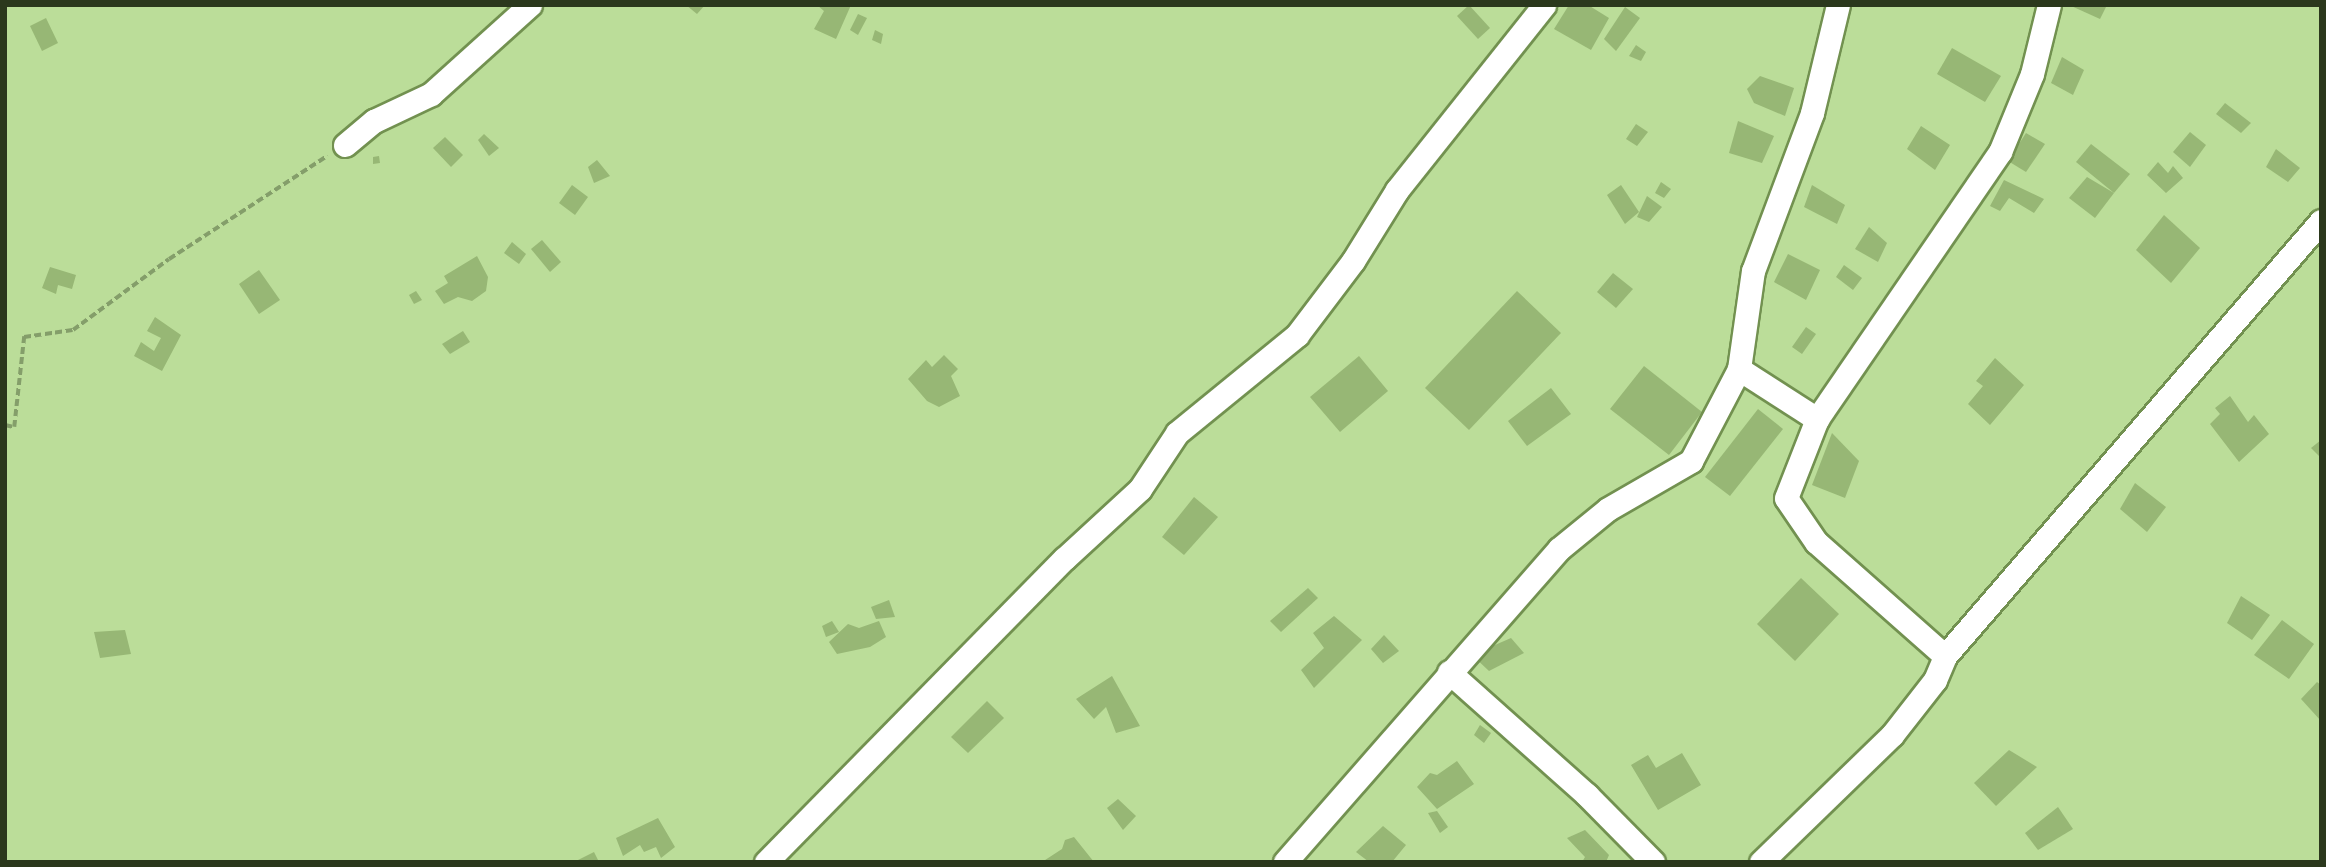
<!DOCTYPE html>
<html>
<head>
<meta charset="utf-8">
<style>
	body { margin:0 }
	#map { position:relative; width:2326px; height:867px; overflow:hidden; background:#bd9; font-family:Jost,sans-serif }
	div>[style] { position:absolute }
	.building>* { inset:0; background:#97b775 }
	.path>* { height:3.5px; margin-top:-1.75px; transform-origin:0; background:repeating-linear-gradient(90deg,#849e6a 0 7px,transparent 0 10.5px) }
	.roads { filter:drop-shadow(2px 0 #729150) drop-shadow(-2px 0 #729150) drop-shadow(0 2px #729150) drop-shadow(0 -2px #729150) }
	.minor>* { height:23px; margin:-11.5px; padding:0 11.5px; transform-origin:11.5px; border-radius:11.5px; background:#fff }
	span { translate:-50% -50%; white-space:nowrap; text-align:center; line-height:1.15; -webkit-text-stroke:5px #bd9; paint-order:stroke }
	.frame { position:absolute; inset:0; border:7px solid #2b381d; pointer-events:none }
</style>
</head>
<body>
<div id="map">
	<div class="building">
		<div style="clip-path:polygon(686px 5px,705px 5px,697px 14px)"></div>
		<div style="clip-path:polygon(817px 5px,851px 5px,836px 39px,814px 29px,824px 11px)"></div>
		<div style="clip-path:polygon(1469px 5px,1490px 28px,1478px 39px,1457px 16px)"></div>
		<div style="clip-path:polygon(1569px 5px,1588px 5px,1609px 18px,1591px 50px,1554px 29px)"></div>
		<div style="clip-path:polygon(2069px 5px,2107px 5px,2100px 19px)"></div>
		<div style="clip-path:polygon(1625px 7px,1640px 18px,1616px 51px,1604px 39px)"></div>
		<div style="clip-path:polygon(858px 14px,867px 18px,858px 35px,850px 30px)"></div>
		<div style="clip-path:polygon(46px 18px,58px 43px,42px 51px,30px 26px)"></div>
		<div style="clip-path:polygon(875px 30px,883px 34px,881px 44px,872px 40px)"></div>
		<div style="clip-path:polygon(1636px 45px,1646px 52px,1641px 61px,1629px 56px)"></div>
		<div style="clip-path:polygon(1952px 48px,2001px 76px,1985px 102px,1937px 74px)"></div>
		<div style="clip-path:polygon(2062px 57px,2084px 70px,2073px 95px,2051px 83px)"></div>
		<div style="clip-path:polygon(1760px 76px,1794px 88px,1785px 116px,1754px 103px,1747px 89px)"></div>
		<div style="clip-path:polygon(2225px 103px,2251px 123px,2241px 133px,2216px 114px)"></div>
		<div style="clip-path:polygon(1738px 121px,1774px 136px,1762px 163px,1729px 153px)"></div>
		<div style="clip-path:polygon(1636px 124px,1648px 132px,1637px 146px,1626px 139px)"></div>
		<div style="clip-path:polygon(1921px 126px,1950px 145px,1935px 170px,1907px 149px)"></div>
		<div style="clip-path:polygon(2190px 132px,2206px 145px,2190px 167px,2173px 152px)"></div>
		<div style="clip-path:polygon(2026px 133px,2045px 144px,2026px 172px,2008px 161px)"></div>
		<div style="clip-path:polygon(484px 134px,499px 148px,489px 156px,478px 140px)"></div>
		<div style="clip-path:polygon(445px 137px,463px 155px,451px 167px,433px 148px)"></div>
		<div style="clip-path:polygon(2091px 144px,2130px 174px,2114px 193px,2076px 162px)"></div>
		<div style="clip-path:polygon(2276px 149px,2300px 168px,2288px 182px,2266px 167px)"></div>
		<div style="clip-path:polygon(379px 156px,380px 163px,373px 164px,373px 157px)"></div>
		<div style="clip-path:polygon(597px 160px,610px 176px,594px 183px,588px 167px)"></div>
		<div style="clip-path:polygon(2158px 162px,2168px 173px,2173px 166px,2183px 178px,2166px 193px,2147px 175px)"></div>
		<div style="clip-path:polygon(2087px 177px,2114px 193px,2095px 218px,2069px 198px)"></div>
		<div style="clip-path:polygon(2004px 180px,2044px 199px,2034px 213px,2009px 198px,2000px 211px,1990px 206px)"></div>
		<div style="clip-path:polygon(1661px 182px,1671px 189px,1664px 198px,1655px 193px)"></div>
		<div style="clip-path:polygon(572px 185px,588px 197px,575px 215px,559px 203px)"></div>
		<div style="clip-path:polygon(1621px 185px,1639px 212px,1625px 224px,1607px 195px)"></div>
		<div style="clip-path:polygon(1812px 185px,1845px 205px,1837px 224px,1804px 207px)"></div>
		<div style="clip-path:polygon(1647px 196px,1662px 207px,1649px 222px,1637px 217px)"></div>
		<div style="clip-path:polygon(2164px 215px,2200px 248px,2171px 283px,2136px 250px)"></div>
		<div style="clip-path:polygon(1869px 227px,1887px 243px,1878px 262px,1855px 249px)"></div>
		<div style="clip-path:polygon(542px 240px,561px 262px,550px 272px,531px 249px)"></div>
		<div style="clip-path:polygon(512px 242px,526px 254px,519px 264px,504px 253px)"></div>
		<div style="clip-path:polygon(1788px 254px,1820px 270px,1806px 300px,1774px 282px)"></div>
		<div style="clip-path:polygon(477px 256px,488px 277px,486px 291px,472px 301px,458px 297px,444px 304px,435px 291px,448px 283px,444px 276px)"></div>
		<div style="clip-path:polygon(1844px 265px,1862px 278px,1853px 290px,1836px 277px)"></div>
		<div style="clip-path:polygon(50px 267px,76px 275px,72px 289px,58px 285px,56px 294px,42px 288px)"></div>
		<div style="clip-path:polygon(259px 270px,280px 300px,259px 314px,239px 284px)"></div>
		<div style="clip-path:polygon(1613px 273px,1633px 289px,1616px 308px,1597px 292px)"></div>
		<div style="clip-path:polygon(416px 291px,422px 300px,414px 304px,409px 295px)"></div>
		<div style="clip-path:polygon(1517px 291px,1561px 333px,1469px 430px,1425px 388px)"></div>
		<div style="clip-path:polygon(155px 317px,181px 335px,162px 371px,134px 356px,141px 342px,154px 351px,161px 338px,147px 331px)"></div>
		<div style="clip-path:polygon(1806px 327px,1816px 334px,1802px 354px,1792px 347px)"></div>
		<div style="clip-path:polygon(463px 331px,470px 342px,450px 354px,442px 344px)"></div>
		<div style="clip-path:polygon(944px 355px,958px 369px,951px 376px,960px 396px,939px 407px,927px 401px,908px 379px,926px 360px,932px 367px)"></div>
		<div style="clip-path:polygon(1359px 356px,1388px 391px,1340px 432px,1310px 397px)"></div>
		<div style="clip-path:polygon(1995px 358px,2024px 385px,1990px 425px,1968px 404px,1983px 386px,1976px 381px)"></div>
		<div style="clip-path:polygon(1644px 366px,1702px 412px,1669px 455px,1610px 409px)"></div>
		<div style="clip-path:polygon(1551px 388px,1571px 414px,1527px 446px,1508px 421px)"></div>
		<div style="clip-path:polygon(2230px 396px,2248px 422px,2254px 415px,2269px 434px,2239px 462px,2210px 424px,2220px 414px,2215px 408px)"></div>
		<div style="clip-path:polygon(1758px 409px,1783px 429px,1730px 496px,1705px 477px)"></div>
		<div style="clip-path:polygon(1832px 433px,1859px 461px,1845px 498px,1812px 485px)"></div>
		<div style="clip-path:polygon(2321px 440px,2321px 458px,2311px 448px)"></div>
		<div style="clip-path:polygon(2135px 483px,2166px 507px,2147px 532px,2120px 509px)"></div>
		<div style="clip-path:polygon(1194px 497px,1218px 517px,1184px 555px,1162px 537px)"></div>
		<div style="clip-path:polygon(1801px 578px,1839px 614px,1795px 661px,1757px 624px)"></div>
		<div style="clip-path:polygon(1308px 588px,1318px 598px,1281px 632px,1270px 621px)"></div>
		<div style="clip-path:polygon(2241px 596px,2270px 615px,2252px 640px,2227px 623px)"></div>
		<div style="clip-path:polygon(889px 600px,895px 617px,876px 619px,871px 607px)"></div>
		<div style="clip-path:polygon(1334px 616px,1362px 640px,1314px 688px,1301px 670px,1324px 648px,1313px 633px)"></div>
		<div style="clip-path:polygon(2282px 620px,2314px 644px,2289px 679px,2254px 655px)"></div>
		<div style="clip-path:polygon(832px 621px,839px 632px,826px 637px,822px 626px)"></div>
		<div style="clip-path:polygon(879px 621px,886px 637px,870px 647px,837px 654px,829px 642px,848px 624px,859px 628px)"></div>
		<div style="clip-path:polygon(125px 630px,131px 654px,100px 658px,94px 632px)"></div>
		<div style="clip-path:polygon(1384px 635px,1399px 651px,1383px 663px,1371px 649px)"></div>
		<div style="clip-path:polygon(1511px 638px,1524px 653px,1489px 671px,1472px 655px)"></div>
		<div style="clip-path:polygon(1112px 676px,1140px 726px,1116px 733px,1106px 707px,1094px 719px,1076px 699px)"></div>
		<div style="clip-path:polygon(2317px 682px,2321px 685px,2321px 721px,2301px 699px)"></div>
		<div style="clip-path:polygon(987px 701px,1004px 718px,968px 753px,951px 737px)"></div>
		<div style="clip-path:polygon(1480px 725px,1491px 733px,1484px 743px,1474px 735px)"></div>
		<div style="clip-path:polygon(2009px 750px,2037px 767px,1996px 806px,1974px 783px)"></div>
		<div style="clip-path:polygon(1682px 753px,1701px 785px,1658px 810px,1631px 765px,1648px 755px,1656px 768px)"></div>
		<div style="clip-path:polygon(1457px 761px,1474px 784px,1437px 809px,1417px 787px,1430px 773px,1437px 775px)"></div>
		<div style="clip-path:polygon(1118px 799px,1136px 816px,1123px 830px,1107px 808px)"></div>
		<div style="clip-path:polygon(2058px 807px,2073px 829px,2038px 850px,2025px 833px)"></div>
		<div style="clip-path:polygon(1437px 811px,1448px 827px,1440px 833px,1428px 813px)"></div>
		<div style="clip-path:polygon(658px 818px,675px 847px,661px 858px,656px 847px,644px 852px,640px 845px,623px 856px,616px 838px)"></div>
		<div style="clip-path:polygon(1383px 826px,1406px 845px,1392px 862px,1369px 862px,1356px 852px)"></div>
		<div style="clip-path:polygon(1585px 830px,1609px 855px,1606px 862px,1582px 862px,1585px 857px,1567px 838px)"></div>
		<div style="clip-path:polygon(1074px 837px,1094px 862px,1042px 862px,1062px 849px,1065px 840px)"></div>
		<div style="clip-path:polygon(594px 852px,599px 862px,574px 862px)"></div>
	</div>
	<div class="path">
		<div style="left:5px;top:425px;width:9px;rotate:13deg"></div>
		<div style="left:14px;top:427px;width:91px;rotate:-83.7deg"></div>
		<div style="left:24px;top:337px;width:49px;rotate:-8.1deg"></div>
		<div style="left:73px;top:330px;width:119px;rotate:-36.5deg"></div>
		<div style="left:169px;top:259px;width:189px;rotate:-33.1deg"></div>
	</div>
	<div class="roads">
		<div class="minor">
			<div style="left:345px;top:145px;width:38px;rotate:-40deg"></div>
			<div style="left:374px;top:121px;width:63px;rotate:-25.3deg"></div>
			<div style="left:431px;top:94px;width:133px;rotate:-42deg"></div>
			<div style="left:1739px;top:369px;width:93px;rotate:32.7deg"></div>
			<div style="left:1945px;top:656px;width:172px;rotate:-138.5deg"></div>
			<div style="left:1816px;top:542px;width:53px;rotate:-124.3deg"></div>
			<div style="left:1786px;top:498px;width:85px;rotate:-68.6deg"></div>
			<div style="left:1817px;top:419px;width:324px;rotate:-55.6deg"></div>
			<div style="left:2000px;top:152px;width:84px;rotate:-67.7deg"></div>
			<div style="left:2032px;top:74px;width:71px;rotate:-76.2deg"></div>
			<div style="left:1449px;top:672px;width:185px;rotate:41.7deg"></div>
			<div style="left:1587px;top:795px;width:94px;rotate:45.4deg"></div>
			<div style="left:766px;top:862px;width:425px;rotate:-45.5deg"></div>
			<div style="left:1064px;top:559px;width:103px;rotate:-42.6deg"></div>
			<div style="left:1140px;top:489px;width:67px;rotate:-56.5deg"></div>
			<div style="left:1177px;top:433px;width:155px;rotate:-39.2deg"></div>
			<div style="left:1297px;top:335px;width:93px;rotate:-52.9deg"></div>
			<div style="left:1353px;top:261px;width:84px;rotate:-58.2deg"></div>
			<div style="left:1397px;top:190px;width:236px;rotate:-51.5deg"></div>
			<div style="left:1285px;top:862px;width:416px;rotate:-48.8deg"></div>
			<div style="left:1559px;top:549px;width:63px;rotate:-39.2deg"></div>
			<div style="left:1608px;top:509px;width:96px;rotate:-30deg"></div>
			<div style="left:1691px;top:461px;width:104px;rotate:-62.4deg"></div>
			<div style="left:1739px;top:369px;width:99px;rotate:-81.9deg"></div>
			<div style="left:1753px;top:271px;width:169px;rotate:-69.5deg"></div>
			<div style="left:1812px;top:113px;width:111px;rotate:-76.5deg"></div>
			<div style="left:1761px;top:862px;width:182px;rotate:-44.1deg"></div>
			<div style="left:1892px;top:735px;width:70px;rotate:-52deg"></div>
			<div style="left:1935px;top:680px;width:26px;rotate:-67deg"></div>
			<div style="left:1945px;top:656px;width:575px;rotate:-49.16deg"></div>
		</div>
	</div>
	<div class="frame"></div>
</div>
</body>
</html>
